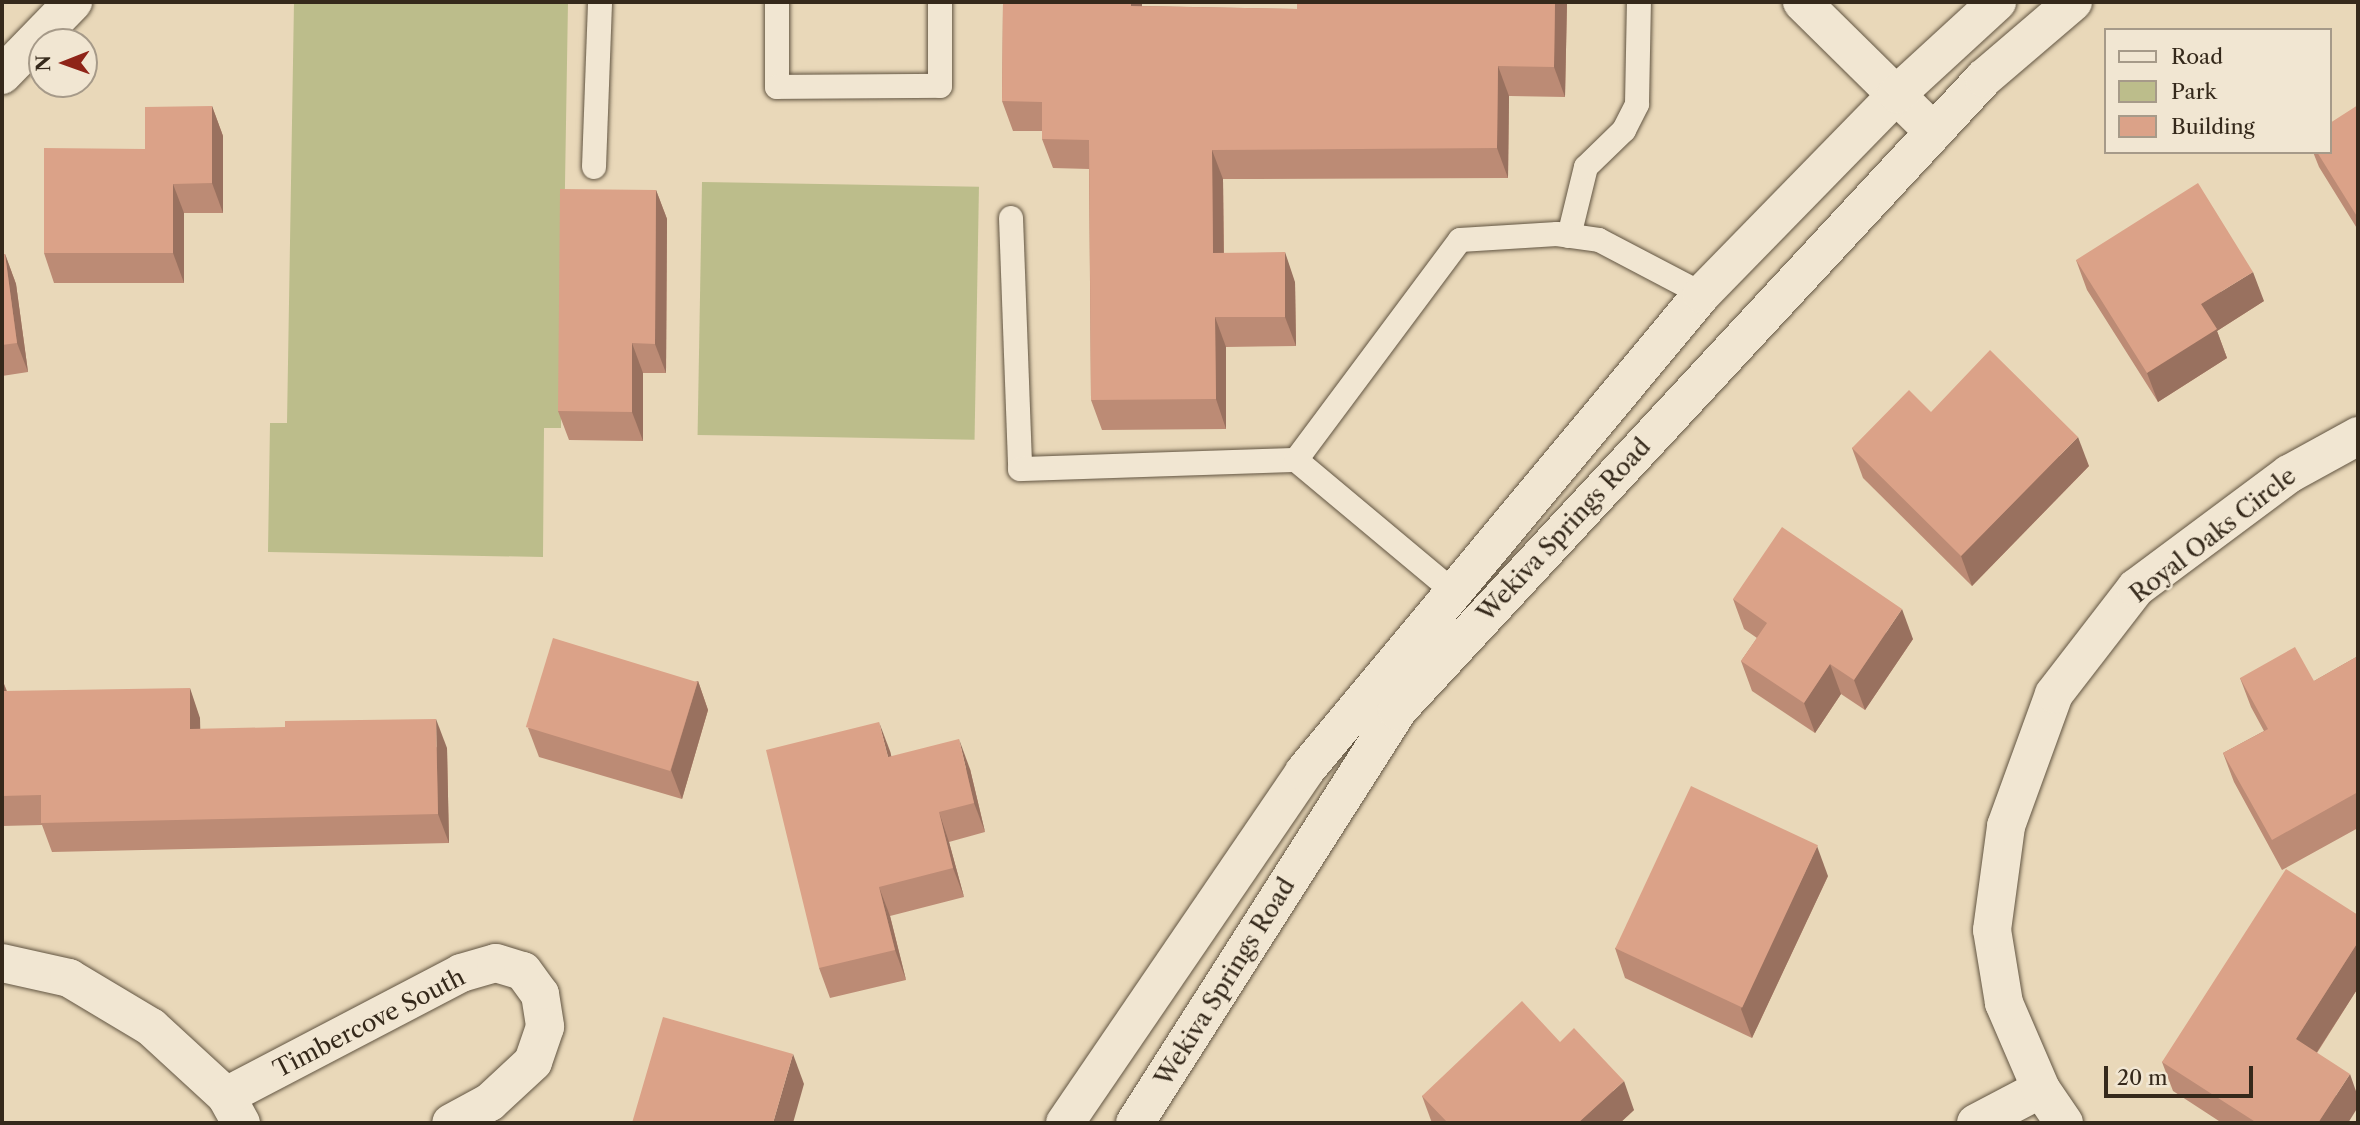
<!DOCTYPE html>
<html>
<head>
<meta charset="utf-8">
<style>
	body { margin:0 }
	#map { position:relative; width:2360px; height:1125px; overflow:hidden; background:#e9d8b9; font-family:"Libre Caslon Text",serif }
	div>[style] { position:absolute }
	.green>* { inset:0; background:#bcbd8b; transform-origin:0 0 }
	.roads { filter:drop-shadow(0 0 2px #625542) drop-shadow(0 0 2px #625542) }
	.lane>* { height:24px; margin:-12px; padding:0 12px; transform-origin:12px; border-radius:12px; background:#f1e6d2 }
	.street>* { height:38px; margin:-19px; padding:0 19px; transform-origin:19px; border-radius:19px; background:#f1e6d2 }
	.secondary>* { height:38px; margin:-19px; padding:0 19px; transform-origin:19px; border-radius:19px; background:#f1e6d2 }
	.wall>* { inset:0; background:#bc8b75 }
	.shaded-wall>* { inset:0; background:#99715f }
	.building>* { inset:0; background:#dba288; transform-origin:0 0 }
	span { translate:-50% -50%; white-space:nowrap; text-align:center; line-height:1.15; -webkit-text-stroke:5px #f1e6d2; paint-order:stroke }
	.street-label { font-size:24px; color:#35291b }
	.frame { position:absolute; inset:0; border:4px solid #35291b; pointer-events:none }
	.legend { position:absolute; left:2104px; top:28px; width:228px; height:126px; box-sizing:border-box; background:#f1e6d2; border:2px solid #a69a89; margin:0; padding:9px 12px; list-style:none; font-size:21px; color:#35291b }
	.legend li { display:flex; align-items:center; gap:14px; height:35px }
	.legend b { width:35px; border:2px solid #a69a89 }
	.north { position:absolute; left:28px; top:28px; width:70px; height:70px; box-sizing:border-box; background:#f1e6d2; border:2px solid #a69a89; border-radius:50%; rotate:269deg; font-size:19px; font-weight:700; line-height:28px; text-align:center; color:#35291b }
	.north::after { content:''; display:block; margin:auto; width:24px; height:32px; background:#8f2418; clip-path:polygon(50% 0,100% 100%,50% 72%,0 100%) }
	.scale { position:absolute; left:2104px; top:1066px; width:149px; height:32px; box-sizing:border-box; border:4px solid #35291b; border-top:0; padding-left:9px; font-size:21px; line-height:24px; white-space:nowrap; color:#35291b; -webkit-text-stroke:5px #f1e6d2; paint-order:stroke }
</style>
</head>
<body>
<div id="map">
	<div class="green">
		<i style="clip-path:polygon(294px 2px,568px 2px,561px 428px,544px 428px,543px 557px,268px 552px,270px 423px,287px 423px)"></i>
		<i style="left:702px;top:182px;width:277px;height:253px;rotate:1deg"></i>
	</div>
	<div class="roads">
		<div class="lane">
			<i style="left:777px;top:2px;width:85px;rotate:90deg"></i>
			<i style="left:777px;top:87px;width:163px;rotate:-0.4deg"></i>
			<i style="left:940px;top:86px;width:84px;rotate:-90deg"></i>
			<i style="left:594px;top:167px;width:165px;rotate:-87.9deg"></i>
			<i style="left:1011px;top:218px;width:251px;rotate:87.9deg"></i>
			<i style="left:1020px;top:469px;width:276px;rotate:-1.9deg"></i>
			<i style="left:1296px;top:460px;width:206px;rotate:39.9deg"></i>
			<i style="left:1569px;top:236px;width:71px;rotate:-76.2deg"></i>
			<i style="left:1586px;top:167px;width:53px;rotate:-44.2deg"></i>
			<i style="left:1624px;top:130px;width:29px;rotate:-63deg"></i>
			<i style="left:1637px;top:104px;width:102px;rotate:-88.9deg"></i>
			<i style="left:1296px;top:460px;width:274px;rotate:-53.3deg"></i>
			<i style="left:1460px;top:240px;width:97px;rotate:-3.5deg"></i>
			<i style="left:1557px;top:234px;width:42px;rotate:8.1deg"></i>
			<i style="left:1599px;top:240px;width:116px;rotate:27.7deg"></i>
		</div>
		<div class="street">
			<i style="left:1802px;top:2px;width:185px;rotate:44.6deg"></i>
			<i style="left:2px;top:75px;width:102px;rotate:-45.8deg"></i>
			<i style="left:2px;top:963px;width:69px;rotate:12.6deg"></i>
			<i style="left:69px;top:978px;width:96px;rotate:30.9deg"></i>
			<i style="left:151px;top:1027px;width:102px;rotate:42.6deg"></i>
			<i style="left:226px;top:1096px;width:31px;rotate:61deg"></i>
			<i style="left:226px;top:1096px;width:265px;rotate:-27.6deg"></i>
			<i style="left:461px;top:973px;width:36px;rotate:-16deg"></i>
			<i style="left:496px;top:963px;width:28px;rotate:17deg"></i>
			<i style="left:523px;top:971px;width:29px;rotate:54deg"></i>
			<i style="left:540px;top:994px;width:33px;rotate:81deg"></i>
			<i style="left:545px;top:1027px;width:37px;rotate:109deg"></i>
			<i style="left:533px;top:1062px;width:59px;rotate:137.1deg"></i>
			<i style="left:490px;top:1102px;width:44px;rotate:151.7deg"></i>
			<i style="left:1976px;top:1123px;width:73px;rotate:-27.6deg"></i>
			<i style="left:2064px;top:1123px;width:41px;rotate:-124.1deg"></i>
			<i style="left:2041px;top:1089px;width:94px;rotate:-113.3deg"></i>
			<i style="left:2004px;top:1003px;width:74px;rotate:-99.3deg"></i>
			<i style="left:1992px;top:930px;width:105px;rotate:-82.3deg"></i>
			<i style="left:2006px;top:826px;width:140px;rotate:-70deg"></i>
			<i style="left:2054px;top:694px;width:134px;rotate:-52.3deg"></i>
			<i style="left:2136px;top:588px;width:191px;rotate:-36.7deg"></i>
			<i style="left:2289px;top:474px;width:79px;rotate:-28.8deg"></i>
		</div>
		<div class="secondary">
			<i style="left:1065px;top:1123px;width:425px;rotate:-55.7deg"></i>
			<i style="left:1304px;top:772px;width:622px;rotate:-50.22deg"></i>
			<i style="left:1702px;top:294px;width:279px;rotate:-45.7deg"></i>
			<i style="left:1897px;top:94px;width:136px;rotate:-42.6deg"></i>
			<i style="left:1135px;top:1123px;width:488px;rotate:-57.5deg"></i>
			<i style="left:1397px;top:711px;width:863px;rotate:-47.16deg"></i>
			<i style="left:1984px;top:78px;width:117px;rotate:-40.5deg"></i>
		</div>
	</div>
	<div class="wall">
		<i style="clip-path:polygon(1003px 2px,1142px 2px,1142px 6px,1297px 9px,1567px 2px,1565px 97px,1509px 96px,1508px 178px,1223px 179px,1224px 253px,1295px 282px,1296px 346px,1226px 347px,1226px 429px,1102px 430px,1091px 400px,1089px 169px,1053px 168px,1042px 139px,1042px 131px,1013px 131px,1002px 101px)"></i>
		<i style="clip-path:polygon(2358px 105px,2358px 230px,2319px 167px,2313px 152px,2330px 152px)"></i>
		<i style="clip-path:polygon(212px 106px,223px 136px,223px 213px,184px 213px,184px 283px,54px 283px,44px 253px,145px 149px)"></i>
		<i style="clip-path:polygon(656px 190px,667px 219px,666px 373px,643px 373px,643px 441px,569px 440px,558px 411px)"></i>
		<i style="clip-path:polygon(5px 254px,16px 284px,28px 372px,2px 376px,2px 255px)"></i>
		<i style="clip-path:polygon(2076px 260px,2264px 301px,2217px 331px,2227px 358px,2158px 402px,2087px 290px)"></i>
		<i style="clip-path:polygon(1931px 412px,2089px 466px,1972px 586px,1863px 478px,1852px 448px)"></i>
		<i style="clip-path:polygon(1733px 599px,1913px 639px,1865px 710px,1841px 694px,1815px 733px,1752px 691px,1741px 661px,1757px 638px,1744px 629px)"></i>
		<i style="clip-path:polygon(2358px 656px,2358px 828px,2282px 870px,2234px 782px,2223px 753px,2264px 731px,2251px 707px,2240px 678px,2314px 681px)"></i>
		<i style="clip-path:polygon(2px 679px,7px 691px,200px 718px,200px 729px,447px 748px,449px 843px,52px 852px,42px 825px,2px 826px)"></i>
		<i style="clip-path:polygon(698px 681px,708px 710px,682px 799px,539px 757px,528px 728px)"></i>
		<i style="clip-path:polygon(890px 751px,891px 756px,970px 769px,985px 832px,949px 842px,964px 897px,890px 916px,906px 980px,830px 998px,819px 968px)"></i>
		<i style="clip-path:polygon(1828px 876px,1752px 1038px,1625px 978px,1615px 948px)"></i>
		<i style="clip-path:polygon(2358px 915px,2358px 988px,2317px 1053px,2348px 1123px,2222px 1123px,2173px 1091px,2162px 1062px)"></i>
		<i style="clip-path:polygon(1560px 1042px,1634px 1110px,1620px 1123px,1432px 1123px,1422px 1096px)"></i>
	</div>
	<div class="shaded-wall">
		<i style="clip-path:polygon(1131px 2px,1142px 2px,1142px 35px,1131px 6px)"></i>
		<i style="clip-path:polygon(1555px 2px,1567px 2px,1565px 97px,1554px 67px)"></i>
		<i style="clip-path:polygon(1498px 66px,1509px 96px,1508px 178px,1497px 148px)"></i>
		<i style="clip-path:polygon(212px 106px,223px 136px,223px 213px,212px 183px)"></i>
		<i style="clip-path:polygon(1212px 150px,1223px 179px,1224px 283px,1213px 253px)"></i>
		<i style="clip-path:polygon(173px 184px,184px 213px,184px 283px,173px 253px)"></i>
		<i style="clip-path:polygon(656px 190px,667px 219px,666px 373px,655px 344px)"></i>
		<i style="clip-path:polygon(1285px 252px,1295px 282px,1296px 346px,1285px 317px)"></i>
		<i style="clip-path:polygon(5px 254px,16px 284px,28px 372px,17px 343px)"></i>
		<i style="clip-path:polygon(2253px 272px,2264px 301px,2217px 331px,2227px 358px,2158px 402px,2147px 373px,2201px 304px)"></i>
		<i style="clip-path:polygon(1215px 317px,1226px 347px,1226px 429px,1216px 399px)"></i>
		<i style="clip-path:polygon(632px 343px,643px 373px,643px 441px,632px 412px)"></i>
		<i style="clip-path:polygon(2078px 437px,2089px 466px,1972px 586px,1961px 556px)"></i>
		<i style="clip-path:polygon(1902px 609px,1913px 639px,1865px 710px,1854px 680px)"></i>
		<i style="clip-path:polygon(1830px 664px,1841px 694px,1815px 733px,1804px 703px)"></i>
		<i style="clip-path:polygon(2px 679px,13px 709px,3px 691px)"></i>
		<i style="clip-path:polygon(698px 681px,708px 710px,682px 799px,671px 770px)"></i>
		<i style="clip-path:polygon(190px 688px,200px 718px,201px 758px,190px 729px)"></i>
		<i style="clip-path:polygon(436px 719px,447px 748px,449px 843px,438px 814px)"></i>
		<i style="clip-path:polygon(879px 722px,890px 751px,899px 787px,888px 757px)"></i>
		<i style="clip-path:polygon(959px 739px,970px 769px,985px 832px,974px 803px)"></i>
		<i style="clip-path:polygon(939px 812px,949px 842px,964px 897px,953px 868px)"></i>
		<i style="clip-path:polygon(1817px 846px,1828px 876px,1752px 1038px,1741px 1009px)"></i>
		<i style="clip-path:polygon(879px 887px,890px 916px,906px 980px,895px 950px)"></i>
		<i style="clip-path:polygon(2358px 942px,2358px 988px,2306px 1069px,2296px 1039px)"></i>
		<i style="clip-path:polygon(793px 1054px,804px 1084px,793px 1123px,773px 1123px)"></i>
		<i style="clip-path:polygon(2350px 1074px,2358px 1097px,2358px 1107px,2348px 1123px,2318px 1123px)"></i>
		<i style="clip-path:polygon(1624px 1081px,1634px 1110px,1620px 1123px,1578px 1123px)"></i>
	</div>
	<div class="building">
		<i style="clip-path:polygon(1003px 2px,1131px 2px,1131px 6px,1297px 9px,1297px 2px,1555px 2px,1554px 67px,1498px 66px,1497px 148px,1212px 150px,1213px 253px,1285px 252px,1285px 317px,1215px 317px,1216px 399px,1091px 400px,1089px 140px,1042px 139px,1042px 102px,1002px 101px)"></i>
		<i style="clip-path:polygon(2358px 105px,2358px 218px,2317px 152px,2330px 152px,2330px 123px)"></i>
		<i style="clip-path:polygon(212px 106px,212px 183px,173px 184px,173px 253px,44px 253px,44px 148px,145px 149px,145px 107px)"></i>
		<i style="clip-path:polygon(2198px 183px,2253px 272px,2201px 304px,2217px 329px,2147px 373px,2076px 260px)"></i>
		<i style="clip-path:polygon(560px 189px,656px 190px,655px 344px,632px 343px,632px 412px,558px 411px)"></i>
		<i style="clip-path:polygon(5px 254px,17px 343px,2px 345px,2px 255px)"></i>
		<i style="clip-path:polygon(1990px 350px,2078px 437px,1961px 556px,1852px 448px,1909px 390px,1931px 412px)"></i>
		<i style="clip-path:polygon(1782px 527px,1902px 609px,1854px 680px,1830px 664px,1804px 703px,1741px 661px,1767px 623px,1733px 599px)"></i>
		<i style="left:553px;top:638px;width:151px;height:93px;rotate:17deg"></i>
		<i style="clip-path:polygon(2295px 647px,2314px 681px,2358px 656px,2358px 792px,2272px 840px,2223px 753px,2268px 729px,2240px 678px)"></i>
		<i style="clip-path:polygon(2px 679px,3px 691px,190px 688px,190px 729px,285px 727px,285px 721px,436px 719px,438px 814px,41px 823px,41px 795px,2px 796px)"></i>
		<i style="clip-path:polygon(879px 722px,888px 757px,959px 739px,974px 803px,939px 812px,953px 868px,879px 887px,895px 950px,819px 968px,766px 750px)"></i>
		<i style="left:1691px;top:786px;width:140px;height:179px;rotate:25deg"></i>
		<i style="clip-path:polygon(2286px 869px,2358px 915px,2358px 942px,2296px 1039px,2350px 1074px,2318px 1123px,2257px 1123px,2162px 1062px)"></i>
		<i style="clip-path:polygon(1522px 1001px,1560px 1042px,1574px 1028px,1624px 1081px,1578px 1123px,1448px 1123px,1422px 1096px)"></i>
		<i style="clip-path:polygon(663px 1017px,793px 1054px,773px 1123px,737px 1123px,733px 1122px,733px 1123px,632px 1123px)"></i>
	</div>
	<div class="street-label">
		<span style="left:1564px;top:530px;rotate:-47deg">Wekiva Springs Road</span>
		<span style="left:2213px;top:535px;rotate:-38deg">Royal Oaks Circle</span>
		<span style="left:1225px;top:982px;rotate:-58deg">Wekiva Springs Road</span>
		<span style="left:369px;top:1023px;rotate:-27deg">Timbercove South</span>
	</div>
	<div class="frame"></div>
	<ul class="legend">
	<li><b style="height:9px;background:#f1e6d2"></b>Road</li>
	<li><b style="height:19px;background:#bcbd8b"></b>Park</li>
	<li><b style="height:19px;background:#dba288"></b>Building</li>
	</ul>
	<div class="north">N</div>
	<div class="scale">20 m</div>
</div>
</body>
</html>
